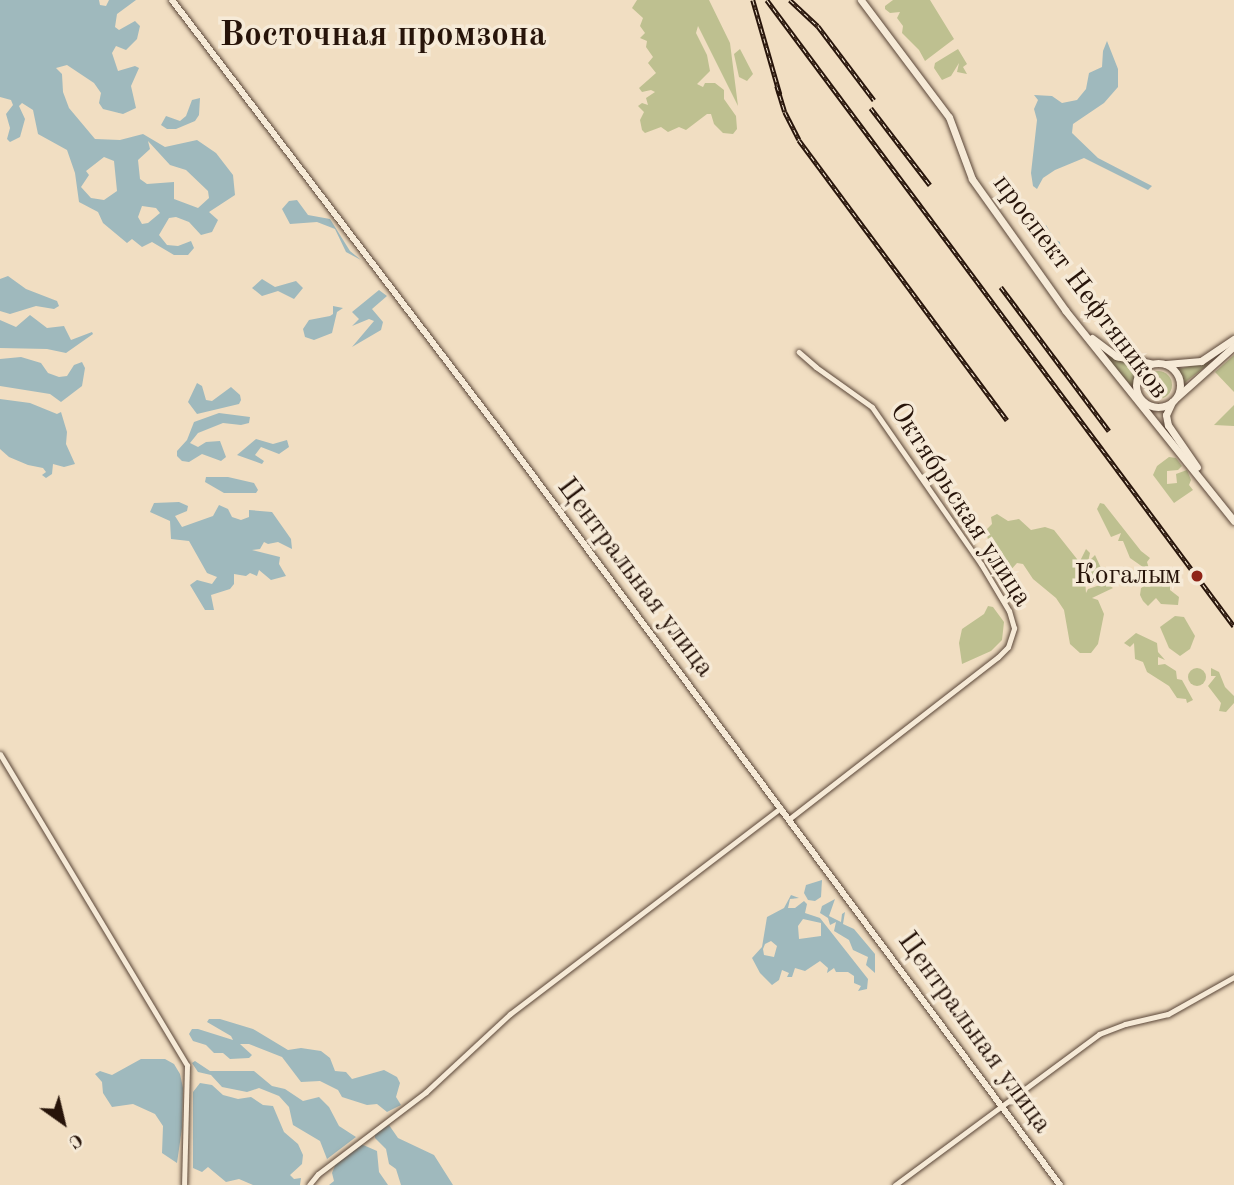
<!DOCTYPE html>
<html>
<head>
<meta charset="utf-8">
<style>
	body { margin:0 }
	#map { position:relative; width:1234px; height:1185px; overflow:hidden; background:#f1dec2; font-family:"Old Standard TT",serif }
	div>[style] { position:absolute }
	.green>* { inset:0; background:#bec090 }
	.round { border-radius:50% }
	.water>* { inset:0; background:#9fb9bd }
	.roads { filter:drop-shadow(0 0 2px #5a4638) drop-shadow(0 0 2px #5a4638) }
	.minor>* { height:5px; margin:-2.5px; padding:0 2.5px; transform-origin:2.5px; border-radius:2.5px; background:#f6ead7 }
	.tertiary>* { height:6px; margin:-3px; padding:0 3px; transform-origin:3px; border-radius:3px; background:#f6ead7 }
	.secondary>* { height:7px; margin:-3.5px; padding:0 3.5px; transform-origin:3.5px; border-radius:3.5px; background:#f6ead7 }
	.secondary>.ring { margin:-3.5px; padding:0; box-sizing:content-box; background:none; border:7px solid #f6ead7; border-radius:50% }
	.rail>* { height:4.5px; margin-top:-2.25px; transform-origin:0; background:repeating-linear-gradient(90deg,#f6ead7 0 5px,#27140a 0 10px); box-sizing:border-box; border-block:2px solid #27140a }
	.dots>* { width:19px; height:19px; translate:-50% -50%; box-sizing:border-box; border:4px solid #f6ead7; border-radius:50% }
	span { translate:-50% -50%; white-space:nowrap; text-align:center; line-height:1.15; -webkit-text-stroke:7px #f6ead7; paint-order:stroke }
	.street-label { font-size:28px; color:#27140a }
	.poi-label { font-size:28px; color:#27140a }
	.right { translate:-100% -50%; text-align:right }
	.district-label { font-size:35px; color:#27140a; font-weight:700 }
	.north { position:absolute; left:28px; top:1087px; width:70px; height:70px; -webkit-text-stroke:5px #f6ead7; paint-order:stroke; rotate:146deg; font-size:19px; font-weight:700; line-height:28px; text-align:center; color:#27140a }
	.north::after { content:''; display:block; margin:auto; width:24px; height:32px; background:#27140a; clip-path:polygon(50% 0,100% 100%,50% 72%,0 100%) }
</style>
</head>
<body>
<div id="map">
	<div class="green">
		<i style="clip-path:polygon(637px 0,709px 0,730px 43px,738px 106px,698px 26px,696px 33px,707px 55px,710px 71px,697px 84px,703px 87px,705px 83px,715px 83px,724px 90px,724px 99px,736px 116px,737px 129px,733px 134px,723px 133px,714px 124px,711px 114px,707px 114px,686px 130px,679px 127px,668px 132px,661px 127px,645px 133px,642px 130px,640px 120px,644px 112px,638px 106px,642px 103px,648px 105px,646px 98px,655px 92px,651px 90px,642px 92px,639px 88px,656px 73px,648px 63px,653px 57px,646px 47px,647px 41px,640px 38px,645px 33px,640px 26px,643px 18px,632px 8px)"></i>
		<i style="clip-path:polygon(893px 0,930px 0,954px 39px,925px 61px,919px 50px,902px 33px,903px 26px,897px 18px,900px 12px,890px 13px,885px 9px,885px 6px)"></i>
		<i style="clip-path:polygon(740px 49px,753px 74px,747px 81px,739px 77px,734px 54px)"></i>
		<i style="clip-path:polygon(958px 49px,967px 64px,963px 67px,967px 74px,957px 72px,959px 63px,951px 76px,942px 80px,934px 68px,935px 63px)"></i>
		<i style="clip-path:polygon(1234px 355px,1234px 392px,1215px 372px)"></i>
		<i style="clip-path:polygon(1109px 356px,1140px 367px,1133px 388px,1107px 358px)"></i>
		<i style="clip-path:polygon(1208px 362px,1209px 364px,1183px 384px,1178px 369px)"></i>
		<i class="round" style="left:1144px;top:371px;width:28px;height:28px"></i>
		<i style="clip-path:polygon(1234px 405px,1234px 426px,1214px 425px)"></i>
		<i style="clip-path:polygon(1169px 457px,1176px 458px,1182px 466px,1178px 470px,1167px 471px,1167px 484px,1177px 483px,1176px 474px,1187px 470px,1191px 480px,1189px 485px,1193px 490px,1174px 503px,1153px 475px,1157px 466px)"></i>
		<i style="clip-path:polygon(1100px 503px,1104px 504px,1141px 551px,1150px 558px,1147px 562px,1150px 572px,1130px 558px,1123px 541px,1118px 541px,1121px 533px,1111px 537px,1097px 509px)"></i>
		<i style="clip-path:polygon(997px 514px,1008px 521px,1019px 519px,1031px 530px,1045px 527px,1054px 530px,1077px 559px,1084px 576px,1090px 571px,1080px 561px,1086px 549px,1090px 553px,1088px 562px,1095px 555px,1101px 568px,1110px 573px,1105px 581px,1093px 584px,1085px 579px,1086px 593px,1088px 589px,1106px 583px,1113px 588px,1092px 598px,1098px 600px,1104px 614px,1098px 644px,1091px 653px,1080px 653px,1070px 644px,1064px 610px,1056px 598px,1033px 579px,1023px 564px,1017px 563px,1009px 572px,1006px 570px,989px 545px,986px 530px,992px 524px,991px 517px)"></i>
		<i style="clip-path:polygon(1158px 578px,1170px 582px,1170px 590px,1179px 597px,1178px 605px,1161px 604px,1156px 598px,1148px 606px,1143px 601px,1140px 595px,1141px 588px)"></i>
		<i style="clip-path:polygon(988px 606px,993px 607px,1004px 622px,1002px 640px,991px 651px,962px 664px,959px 643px,962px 629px,984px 614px)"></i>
		<i style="clip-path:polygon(1175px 616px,1184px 617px,1195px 636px,1190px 649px,1180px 656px,1169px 648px,1160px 627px)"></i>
		<i style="clip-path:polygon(1136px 633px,1157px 643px,1158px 652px,1165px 660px,1158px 657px,1158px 665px,1165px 664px,1176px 671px,1177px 679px,1182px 680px,1193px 700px,1187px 703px,1186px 699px,1177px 698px,1169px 686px,1147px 672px,1143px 662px,1135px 659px,1134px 643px,1130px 647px,1124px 643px)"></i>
		<i style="clip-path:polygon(1211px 668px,1219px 672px,1225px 687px,1234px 696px,1234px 703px,1226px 712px,1219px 711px,1221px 703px,1208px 686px,1216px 676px,1211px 676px)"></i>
		<i class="round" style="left:1188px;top:668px;width:18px;height:18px"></i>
	</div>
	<div class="water">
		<i style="clip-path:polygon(evenodd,0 0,99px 0,100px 5px,106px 6px,109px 0,136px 0,117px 14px,115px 27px,119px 30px,135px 21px,140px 26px,137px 39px,126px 50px,116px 46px,112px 53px,118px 71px,135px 66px,139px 68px,131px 86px,136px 108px,123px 114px,103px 109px,99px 103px,101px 93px,94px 83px,67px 65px,56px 68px,62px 74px,63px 92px,69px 108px,95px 139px,120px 140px,143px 134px,165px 147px,197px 140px,216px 153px,233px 175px,235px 195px,209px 212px,218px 220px,212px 232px,201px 235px,189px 222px,176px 217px,169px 218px,159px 235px,167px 245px,178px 246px,191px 241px,194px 248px,188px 255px,174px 255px,152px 242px,142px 247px,132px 239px,127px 243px,103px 223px,98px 212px,79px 202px,75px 173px,67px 150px,38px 134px,33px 110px,22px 103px,19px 106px,25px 119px,20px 137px,10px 142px,7px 139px,10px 128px,6px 114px,13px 105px,11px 100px,0 97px,0 0,148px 141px,170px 165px,186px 170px,208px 191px,209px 198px,198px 208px,174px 199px,174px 182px,147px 184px,140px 179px,138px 160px,150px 149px,148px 141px,0 0,104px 157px,114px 161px,117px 191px,104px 200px,91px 198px,81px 187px,89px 175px,86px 171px,104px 157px,0 0,142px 206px,156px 208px,160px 213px,148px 223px,142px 224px,138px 217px,142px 206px)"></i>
		<i style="clip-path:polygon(1107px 41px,1118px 69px,1118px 87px,1104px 103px,1073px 124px,1072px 133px,1098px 158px,1152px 186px,1148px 190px,1084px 158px,1055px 170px,1043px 178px,1037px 189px,1033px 186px,1031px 173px,1037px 120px,1034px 109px,1038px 100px,1034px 95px,1052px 96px,1062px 103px,1077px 100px,1086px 89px,1089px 73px,1102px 67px,1103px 51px)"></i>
		<i style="clip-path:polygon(200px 98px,199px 115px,195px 121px,176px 129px,167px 129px,161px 125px,166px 116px,180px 121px,186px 116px,192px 100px)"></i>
		<i style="clip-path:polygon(297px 200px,308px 215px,330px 219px,350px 251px,361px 260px,346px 252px,335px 229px,317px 222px,290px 224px,282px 209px,289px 201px)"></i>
		<i style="clip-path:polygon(1046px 225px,1054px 239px,1060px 242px,1062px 265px,1051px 251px,1044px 229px)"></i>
		<i style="clip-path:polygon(8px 276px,26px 289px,57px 301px,59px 306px,54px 309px,36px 306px,10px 314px,0 311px,0 279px)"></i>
		<i style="clip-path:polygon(262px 279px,275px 287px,296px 281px,303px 288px,294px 299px,278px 291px,262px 296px,252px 288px)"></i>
		<i style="clip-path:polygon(379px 290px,387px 296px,372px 309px,383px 322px,381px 330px,352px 347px,374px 321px,369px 319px,352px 326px,359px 319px,352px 312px)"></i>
		<i style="clip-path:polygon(333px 306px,343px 308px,337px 312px,332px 333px,314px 340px,305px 337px,303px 329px,309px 320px,330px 316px,333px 314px)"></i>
		<i style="clip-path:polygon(30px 315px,47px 328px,64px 326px,71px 340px,92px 332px,93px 334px,66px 353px,47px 349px,0 348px,0 320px,16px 327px)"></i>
		<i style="clip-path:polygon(21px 357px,41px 363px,48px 373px,59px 377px,67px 376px,74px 365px,82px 362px,85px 368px,82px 386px,61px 402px,50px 394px,0 386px,0 359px)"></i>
		<i style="clip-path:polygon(197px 383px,202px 386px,206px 400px,212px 401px,231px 387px,240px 395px,241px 400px,239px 404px,197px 414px,188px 402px)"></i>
		<i style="clip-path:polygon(0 399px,30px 403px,57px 414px,61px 412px,67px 432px,66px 444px,75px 464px,64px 467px,53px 464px,52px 474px,46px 478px,42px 475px,46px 472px,43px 468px,28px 465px,9px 457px,0 449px)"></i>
		<i style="clip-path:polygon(219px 413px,250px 417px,249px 423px,241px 425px,223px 423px,198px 433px,190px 443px,198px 447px,206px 442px,220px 441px,226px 457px,221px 461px,202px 454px,189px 462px,182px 461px,177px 456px,177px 451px,187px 440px,194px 422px)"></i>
		<i style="clip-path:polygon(256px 439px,273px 444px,287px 440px,289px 447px,279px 454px,261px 447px,255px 455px,264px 461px,262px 464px,237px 455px)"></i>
		<i style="clip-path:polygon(206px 477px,228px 477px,254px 483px,258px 490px,256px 493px,224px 493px,205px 482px)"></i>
		<i style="clip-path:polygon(179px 502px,188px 506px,187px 511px,175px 516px,182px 527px,213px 516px,219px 505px,228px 509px,232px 517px,241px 520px,249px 517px,249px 510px,272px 512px,291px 539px,292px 549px,278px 542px,268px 544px,264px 542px,260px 549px,252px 550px,280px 557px,279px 564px,286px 576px,271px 580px,259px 570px,257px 576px,250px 573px,246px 576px,234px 574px,234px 584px,230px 589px,211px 595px,214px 610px,205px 610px,190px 585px,197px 580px,212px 584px,217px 577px,207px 573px,189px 541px,171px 539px,170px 521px,150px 512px,154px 503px)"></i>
		<i style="clip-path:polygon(822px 880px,821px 897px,815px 901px,808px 900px,804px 893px,806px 885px)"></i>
		<i style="clip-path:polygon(evenodd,791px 895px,799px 898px,790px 899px,788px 908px,795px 908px,804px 901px,807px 904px,805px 913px,820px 918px,868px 979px,867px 989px,858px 991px,861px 986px,854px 983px,854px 976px,848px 972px,836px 972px,834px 968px,827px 973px,828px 968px,820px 961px,805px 971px,795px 968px,792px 977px,787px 977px,789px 973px,782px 970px,779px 980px,772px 985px,760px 973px,752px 958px,762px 947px,767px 917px,784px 908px,791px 895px,803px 919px,821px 923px,821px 936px,799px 939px,798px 926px,803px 919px,791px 895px,771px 941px,777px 946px,774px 957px,764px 955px,763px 949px,765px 944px,771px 941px)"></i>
		<i style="clip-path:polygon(835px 899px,829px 916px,841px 922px,842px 914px,845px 912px,843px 924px,854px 929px,875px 954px,875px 973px,866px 965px,868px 957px,853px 950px,849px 940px,834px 931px,836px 922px,830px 925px,828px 918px,820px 913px,822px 906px)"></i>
		<i style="clip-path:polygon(209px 1019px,220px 1019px,253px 1029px,288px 1050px,301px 1048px,321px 1051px,330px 1058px,335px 1071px,346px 1072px,352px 1079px,384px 1070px,397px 1077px,400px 1083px,396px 1097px,401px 1105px,387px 1112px,377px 1104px,367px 1105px,342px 1097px,338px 1090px,320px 1081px,301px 1082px,282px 1057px,249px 1044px,240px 1044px,252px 1055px,249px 1058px,230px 1059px,223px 1053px,214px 1053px,206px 1045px,193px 1041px,189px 1034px,192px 1029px,198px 1029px,233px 1040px,231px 1036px,207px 1022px)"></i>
		<i style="clip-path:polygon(141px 1059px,165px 1059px,174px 1064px,180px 1074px,183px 1088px,182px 1128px,177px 1163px,162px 1153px,163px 1126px,155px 1114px,133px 1104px,112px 1107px,103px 1093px,102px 1082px,95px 1074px,100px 1071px,112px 1075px)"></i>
		<i style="clip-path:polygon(195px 1061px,210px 1071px,254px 1071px,272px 1086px,285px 1089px,303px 1101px,319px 1097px,329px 1107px,339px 1126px,356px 1137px,327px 1159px,320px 1141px,293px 1125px,289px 1107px,279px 1096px,259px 1088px,247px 1092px,222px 1087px,211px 1075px,198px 1072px,192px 1063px)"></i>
		<i style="clip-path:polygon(200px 1083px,212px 1085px,223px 1095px,238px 1099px,251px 1097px,263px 1105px,273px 1106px,284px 1132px,298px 1144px,303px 1155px,302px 1164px,290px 1175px,294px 1179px,301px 1178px,300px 1185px,253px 1185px,239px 1179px,226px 1182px,208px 1167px,202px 1172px,193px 1168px,193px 1092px)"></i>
		<i style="clip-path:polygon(389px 1125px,398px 1138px,434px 1155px,453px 1185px,401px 1185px,396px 1169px,389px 1164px,386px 1149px,375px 1138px,375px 1133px)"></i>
		<i style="clip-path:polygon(361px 1144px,377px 1151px,379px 1172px,388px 1185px,329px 1185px,334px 1181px,332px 1173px,336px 1163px)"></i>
	</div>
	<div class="roads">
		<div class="minor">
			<i style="left:0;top:754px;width:363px;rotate:59deg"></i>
			<i style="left:187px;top:1065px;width:120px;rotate:91.4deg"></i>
			<i style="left:789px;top:819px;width:264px;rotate:-37.8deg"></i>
			<i style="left:998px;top:657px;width:14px;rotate:-45deg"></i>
			<i style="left:1008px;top:647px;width:20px;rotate:-72deg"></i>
			<i style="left:1014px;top:628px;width:18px;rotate:-106deg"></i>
			<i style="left:1009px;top:611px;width:55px;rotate:-120.8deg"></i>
			<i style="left:981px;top:564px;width:191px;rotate:-124.8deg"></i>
			<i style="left:872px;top:407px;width:69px;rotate:-144.5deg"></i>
			<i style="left:816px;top:367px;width:23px;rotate:-139deg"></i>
			<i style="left:309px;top:1185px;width:14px;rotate:-51deg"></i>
			<i style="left:318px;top:1174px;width:136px;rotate:-37.2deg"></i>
			<i style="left:426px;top:1092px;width:115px;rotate:-42.9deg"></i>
			<i style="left:510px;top:1014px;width:340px;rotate:-37.3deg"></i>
			<i style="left:895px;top:1185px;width:254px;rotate:-36.5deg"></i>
			<i style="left:1099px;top:1034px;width:28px;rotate:-21deg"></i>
			<i style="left:1125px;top:1024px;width:44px;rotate:-13.1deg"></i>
			<i style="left:1168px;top:1014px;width:76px;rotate:-29.3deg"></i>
		</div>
		<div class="tertiary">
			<i style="left:172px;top:0;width:542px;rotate:52.73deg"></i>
			<i style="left:500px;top:431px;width:939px;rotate:53.4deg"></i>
		</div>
		<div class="secondary">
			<i style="left:861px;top:0;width:146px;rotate:53.1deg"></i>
			<i style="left:949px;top:117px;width:66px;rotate:69.6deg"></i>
			<i style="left:972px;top:179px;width:161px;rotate:54.6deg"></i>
			<i style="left:1065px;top:310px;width:270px;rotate:51.3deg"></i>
			<i style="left:1092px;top:338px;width:30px;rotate:37deg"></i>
			<i style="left:1116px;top:356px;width:35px;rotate:12deg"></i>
			<i class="ring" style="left:1136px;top:363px;width:37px;height:37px"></i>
			<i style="left:1166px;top:364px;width:35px;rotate:-5deg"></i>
			<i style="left:1201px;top:361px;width:40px;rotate:-34deg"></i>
			<i style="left:1177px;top:397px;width:76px;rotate:-41.8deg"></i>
			<i style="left:1172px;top:402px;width:14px;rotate:115deg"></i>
			<i style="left:1166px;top:415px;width:10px;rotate:79deg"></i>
			<i style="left:1168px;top:425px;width:51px;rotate:55.4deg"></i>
		</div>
	</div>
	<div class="rail">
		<i style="left:753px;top:0;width:98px;rotate:74deg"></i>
		<i style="left:767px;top:0;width:781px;rotate:53.28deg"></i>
		<i style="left:790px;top:0;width:38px;rotate:43deg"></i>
		<i style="left:818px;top:26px;width:93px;rotate:52.9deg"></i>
		<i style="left:777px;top:86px;width:27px;rotate:73deg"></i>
		<i style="left:785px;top:112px;width:31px;rotate:63deg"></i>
		<i style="left:799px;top:140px;width:349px;rotate:53.4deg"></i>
		<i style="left:871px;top:108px;width:97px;rotate:52.5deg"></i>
		<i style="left:1001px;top:287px;width:180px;rotate:53.1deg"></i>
	</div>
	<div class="dots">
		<i style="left:1197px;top:576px;background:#8f2418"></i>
	</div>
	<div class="street-label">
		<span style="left:1080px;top:287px;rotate:53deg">проспект Нефтяников</span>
		<span style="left:960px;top:505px;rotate:57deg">Октябрьская улица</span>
		<span style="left:635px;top:578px;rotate:53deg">Центральная улица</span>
		<span style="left:974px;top:1033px;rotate:54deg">Центральная улица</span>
	</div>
	<div class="poi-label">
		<span class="right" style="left:1181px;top:576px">Когалым</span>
	</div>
	<div class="district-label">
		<span style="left:383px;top:36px">Восточная промзона</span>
	</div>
	<div class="north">С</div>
</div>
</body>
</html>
